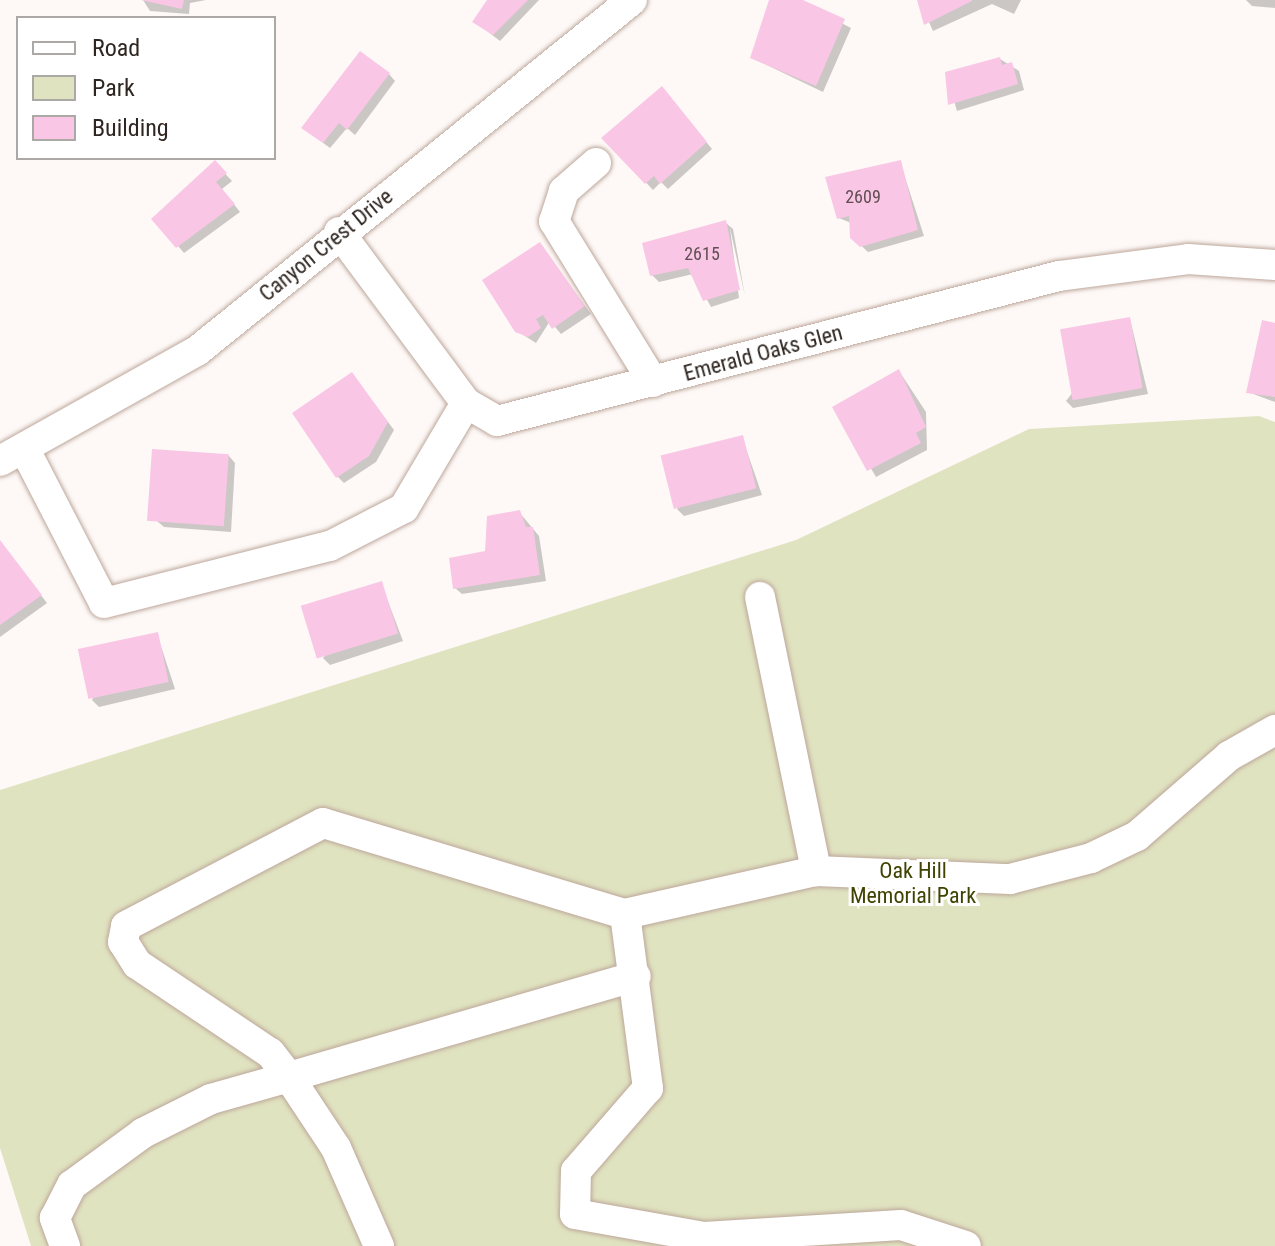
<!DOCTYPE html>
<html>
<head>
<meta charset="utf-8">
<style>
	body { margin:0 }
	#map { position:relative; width:1275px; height:1246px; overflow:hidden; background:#fef9f7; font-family:"Roboto Condensed",sans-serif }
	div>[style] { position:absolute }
	.green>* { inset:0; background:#e0e3c0 }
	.shadow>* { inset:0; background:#0003 }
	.building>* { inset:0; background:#f9c7e5; transform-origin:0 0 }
	.roads { filter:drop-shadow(0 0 2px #bda79b) drop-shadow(0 0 2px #bda79b) }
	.minor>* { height:30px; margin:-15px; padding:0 15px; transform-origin:15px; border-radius:15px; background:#fff }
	span { translate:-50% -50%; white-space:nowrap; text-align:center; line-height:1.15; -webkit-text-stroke:6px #fff; paint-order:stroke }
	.number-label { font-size:18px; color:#624e52 }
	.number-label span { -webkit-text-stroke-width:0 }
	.street-label { font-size:22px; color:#2f2621 }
	.park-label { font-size:22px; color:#414302 }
	.legend { position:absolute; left:16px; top:16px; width:260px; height:144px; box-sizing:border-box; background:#fff; border:2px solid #aca8a6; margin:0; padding:10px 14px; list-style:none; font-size:24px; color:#2f2621 }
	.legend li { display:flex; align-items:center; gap:16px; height:40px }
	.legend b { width:40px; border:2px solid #aca8a6 }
</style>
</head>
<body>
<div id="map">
	<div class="green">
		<i style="clip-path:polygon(1259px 416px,1275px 422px,1275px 1246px,31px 1246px,0 1148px,0 790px,796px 540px,1029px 429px)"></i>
	</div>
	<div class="shadow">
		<i style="clip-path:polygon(143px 0,206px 0,190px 3px,189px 14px,150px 11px)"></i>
		<i style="clip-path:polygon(489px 0,539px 0,500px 41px,475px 22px)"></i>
		<i style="clip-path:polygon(771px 0,797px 0,851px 28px,823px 92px,752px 58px)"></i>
		<i style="clip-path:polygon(919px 0,1021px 0,1014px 14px,992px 4px,933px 31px)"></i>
		<i style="clip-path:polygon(1246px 0,1275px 0,1275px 8px,1252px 6px)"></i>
		<i style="clip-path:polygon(1000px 59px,1019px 71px,1024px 90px,957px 111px,946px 73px)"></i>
		<i style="clip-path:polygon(389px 74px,395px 81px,355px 135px,347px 128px,330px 148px,303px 128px)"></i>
		<i style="clip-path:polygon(668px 95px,712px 149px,668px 189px,661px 182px,653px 190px,604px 138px)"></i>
		<i style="clip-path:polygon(900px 162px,924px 236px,868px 252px,852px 237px,851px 223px,839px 218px)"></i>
		<i style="clip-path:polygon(215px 163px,232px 181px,222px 189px,240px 212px,184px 253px,178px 246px)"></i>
		<i style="clip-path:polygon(726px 223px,733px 229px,745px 296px,730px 228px,739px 298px,711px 307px,693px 274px,659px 282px,652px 275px)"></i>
		<i style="clip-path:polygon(540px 245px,591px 314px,561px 334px,550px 321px,536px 343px,517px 331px)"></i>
		<i style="clip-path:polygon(1130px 319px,1148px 394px,1073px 408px,1066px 401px)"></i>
		<i style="clip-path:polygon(1275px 325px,1275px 402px,1248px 392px)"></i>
		<i style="clip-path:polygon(899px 371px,926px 412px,927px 450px,876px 477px,835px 407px)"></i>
		<i style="clip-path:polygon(352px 374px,394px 430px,376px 462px,344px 483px,337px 476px)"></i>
		<i style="clip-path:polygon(742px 437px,762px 495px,684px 516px,677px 509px)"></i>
		<i style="clip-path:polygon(154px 451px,229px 456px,235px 463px,231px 532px,164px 527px,157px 521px)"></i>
		<i style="clip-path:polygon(519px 512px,539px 536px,546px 581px,462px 594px,455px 588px,487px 552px,489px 518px)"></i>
		<i style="clip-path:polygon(0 542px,47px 603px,0 637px)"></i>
		<i style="clip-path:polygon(381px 583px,403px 641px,330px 665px,323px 658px)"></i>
		<i style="clip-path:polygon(157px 634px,175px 689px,99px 707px,92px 700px,118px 641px)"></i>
	</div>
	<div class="building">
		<i style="clip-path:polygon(141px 0,184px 0,182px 9px)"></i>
		<i style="clip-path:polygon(487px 0,528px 0,493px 35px,472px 22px)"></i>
		<i style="clip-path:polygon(769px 0,803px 0,845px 19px,816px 86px,750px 58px)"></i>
		<i style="clip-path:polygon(917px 0,972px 0,972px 1px,924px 25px)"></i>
		<i style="clip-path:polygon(360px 51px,390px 73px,347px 130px,339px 123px,323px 143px,301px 128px)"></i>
		<i style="clip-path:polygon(1000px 57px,1002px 65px,1012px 62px,1018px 84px,948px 105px,945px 72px)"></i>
		<i style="clip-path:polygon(662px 86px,707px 142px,660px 184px,654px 176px,645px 184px,601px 138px)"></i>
		<i style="clip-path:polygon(215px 160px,227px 173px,216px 182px,235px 204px,176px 248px,151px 219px)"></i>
		<i style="clip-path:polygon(901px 160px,918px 230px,860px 247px,850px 238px,849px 216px,837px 219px,825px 177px)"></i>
		<i style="clip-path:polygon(726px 220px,740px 290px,703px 301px,688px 268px,650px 276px,642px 243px)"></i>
		<i style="clip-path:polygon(540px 242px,585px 306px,552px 329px,543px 315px,536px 319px,541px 328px,528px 337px,515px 332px,482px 280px)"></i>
		<i style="left:1130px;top:317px;width:72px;height:71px;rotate:80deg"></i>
		<i style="clip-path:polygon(1262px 320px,1275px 323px,1275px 397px,1246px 393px)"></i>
		<i style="clip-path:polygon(899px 369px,926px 427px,916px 433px,921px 443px,867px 471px,832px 407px)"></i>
		<i style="clip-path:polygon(352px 372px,388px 422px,369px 456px,336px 478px,292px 413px)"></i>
		<i style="left:743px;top:435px;width:55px;height:85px;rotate:76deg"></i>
		<i style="left:152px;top:449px;width:77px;height:72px;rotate:4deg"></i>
		<i style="clip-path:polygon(520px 510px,526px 527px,533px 527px,540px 575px,453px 589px,449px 558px,485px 551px,487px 516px)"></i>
		<i style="clip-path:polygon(0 540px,42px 595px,0 625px)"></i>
		<i style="left:382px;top:581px;width:55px;height:85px;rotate:73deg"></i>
		<i style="left:158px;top:632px;width:51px;height:82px;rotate:78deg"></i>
	</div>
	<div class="roads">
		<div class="minor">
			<i style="left:596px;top:163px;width:43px;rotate:138.8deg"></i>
			<i style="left:564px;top:191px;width:32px;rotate:108deg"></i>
			<i style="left:554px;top:221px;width:189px;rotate:58.4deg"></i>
			<i style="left:339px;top:232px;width:213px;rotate:53.4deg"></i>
			<i style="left:466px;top:403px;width:36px;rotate:30deg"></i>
			<i style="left:497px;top:421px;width:580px;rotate:-14.47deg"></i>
			<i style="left:1059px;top:276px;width:130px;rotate:-7.5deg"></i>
			<i style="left:1188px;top:259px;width:87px;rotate:3.9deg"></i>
			<i style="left:24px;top:448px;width:174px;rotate:62.7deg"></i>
			<i style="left:104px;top:603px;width:233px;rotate:-14.2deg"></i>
			<i style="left:330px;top:546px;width:83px;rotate:-27.2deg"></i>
			<i style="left:404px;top:508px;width:122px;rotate:-59.4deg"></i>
			<i style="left:0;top:461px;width:226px;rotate:-29.2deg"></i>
			<i style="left:197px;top:351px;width:559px;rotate:-38.9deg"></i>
			<i style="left:760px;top:597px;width:280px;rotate:78.4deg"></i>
			<i style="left:625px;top:914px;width:176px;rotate:82.5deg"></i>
			<i style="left:648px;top:1088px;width:110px;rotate:130.9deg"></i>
			<i style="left:576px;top:1171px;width:43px;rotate:91.3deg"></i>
			<i style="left:575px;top:1214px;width:131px;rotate:10.1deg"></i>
			<i style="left:704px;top:1237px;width:197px;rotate:-3.5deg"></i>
			<i style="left:901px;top:1225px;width:68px;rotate:17.9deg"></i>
			<i style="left:65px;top:1246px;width:30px;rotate:-110deg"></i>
			<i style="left:55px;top:1218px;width:37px;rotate:-63deg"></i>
			<i style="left:72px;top:1185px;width:88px;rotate:-36.2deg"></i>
			<i style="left:143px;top:1133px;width:76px;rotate:-26.6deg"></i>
			<i style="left:211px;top:1099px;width:81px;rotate:-15.8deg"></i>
			<i style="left:289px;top:1077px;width:31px;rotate:-128deg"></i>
			<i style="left:270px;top:1053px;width:160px;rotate:-146.2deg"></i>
			<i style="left:137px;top:964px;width:26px;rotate:-122deg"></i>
			<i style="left:123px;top:942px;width:16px;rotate:-79deg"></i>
			<i style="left:126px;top:926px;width:222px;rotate:-27.6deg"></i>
			<i style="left:323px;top:823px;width:315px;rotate:16.8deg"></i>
			<i style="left:625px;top:914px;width:196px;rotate:-12.7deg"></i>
			<i style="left:816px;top:871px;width:194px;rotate:2.4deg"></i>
			<i style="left:1010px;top:879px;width:84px;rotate:-14.5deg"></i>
			<i style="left:1091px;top:858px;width:51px;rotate:-25.6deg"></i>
			<i style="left:1137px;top:836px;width:122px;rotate:-41deg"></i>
			<i style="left:1229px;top:756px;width:53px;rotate:-29.5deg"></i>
			<i style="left:379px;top:1246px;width:107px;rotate:-113.7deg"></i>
			<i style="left:336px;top:1148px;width:85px;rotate:-123.5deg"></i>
			<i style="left:289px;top:1077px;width:361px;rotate:-16.2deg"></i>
		</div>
	</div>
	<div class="number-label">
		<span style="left:863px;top:197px">2609</span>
		<span style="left:702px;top:254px">2615</span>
	</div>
	<div class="street-label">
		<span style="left:326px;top:245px;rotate:-39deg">Canyon Crest Drive</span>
		<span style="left:763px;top:353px;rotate:-15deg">Emerald Oaks Glen</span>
	</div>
	<div class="park-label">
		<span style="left:913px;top:883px">Oak Hill<br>Memorial Park</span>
	</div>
	<ul class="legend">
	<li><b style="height:10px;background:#fff"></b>Road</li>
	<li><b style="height:22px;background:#e0e3c0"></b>Park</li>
	<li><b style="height:22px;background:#f9c7e5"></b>Building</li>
	</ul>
</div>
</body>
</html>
